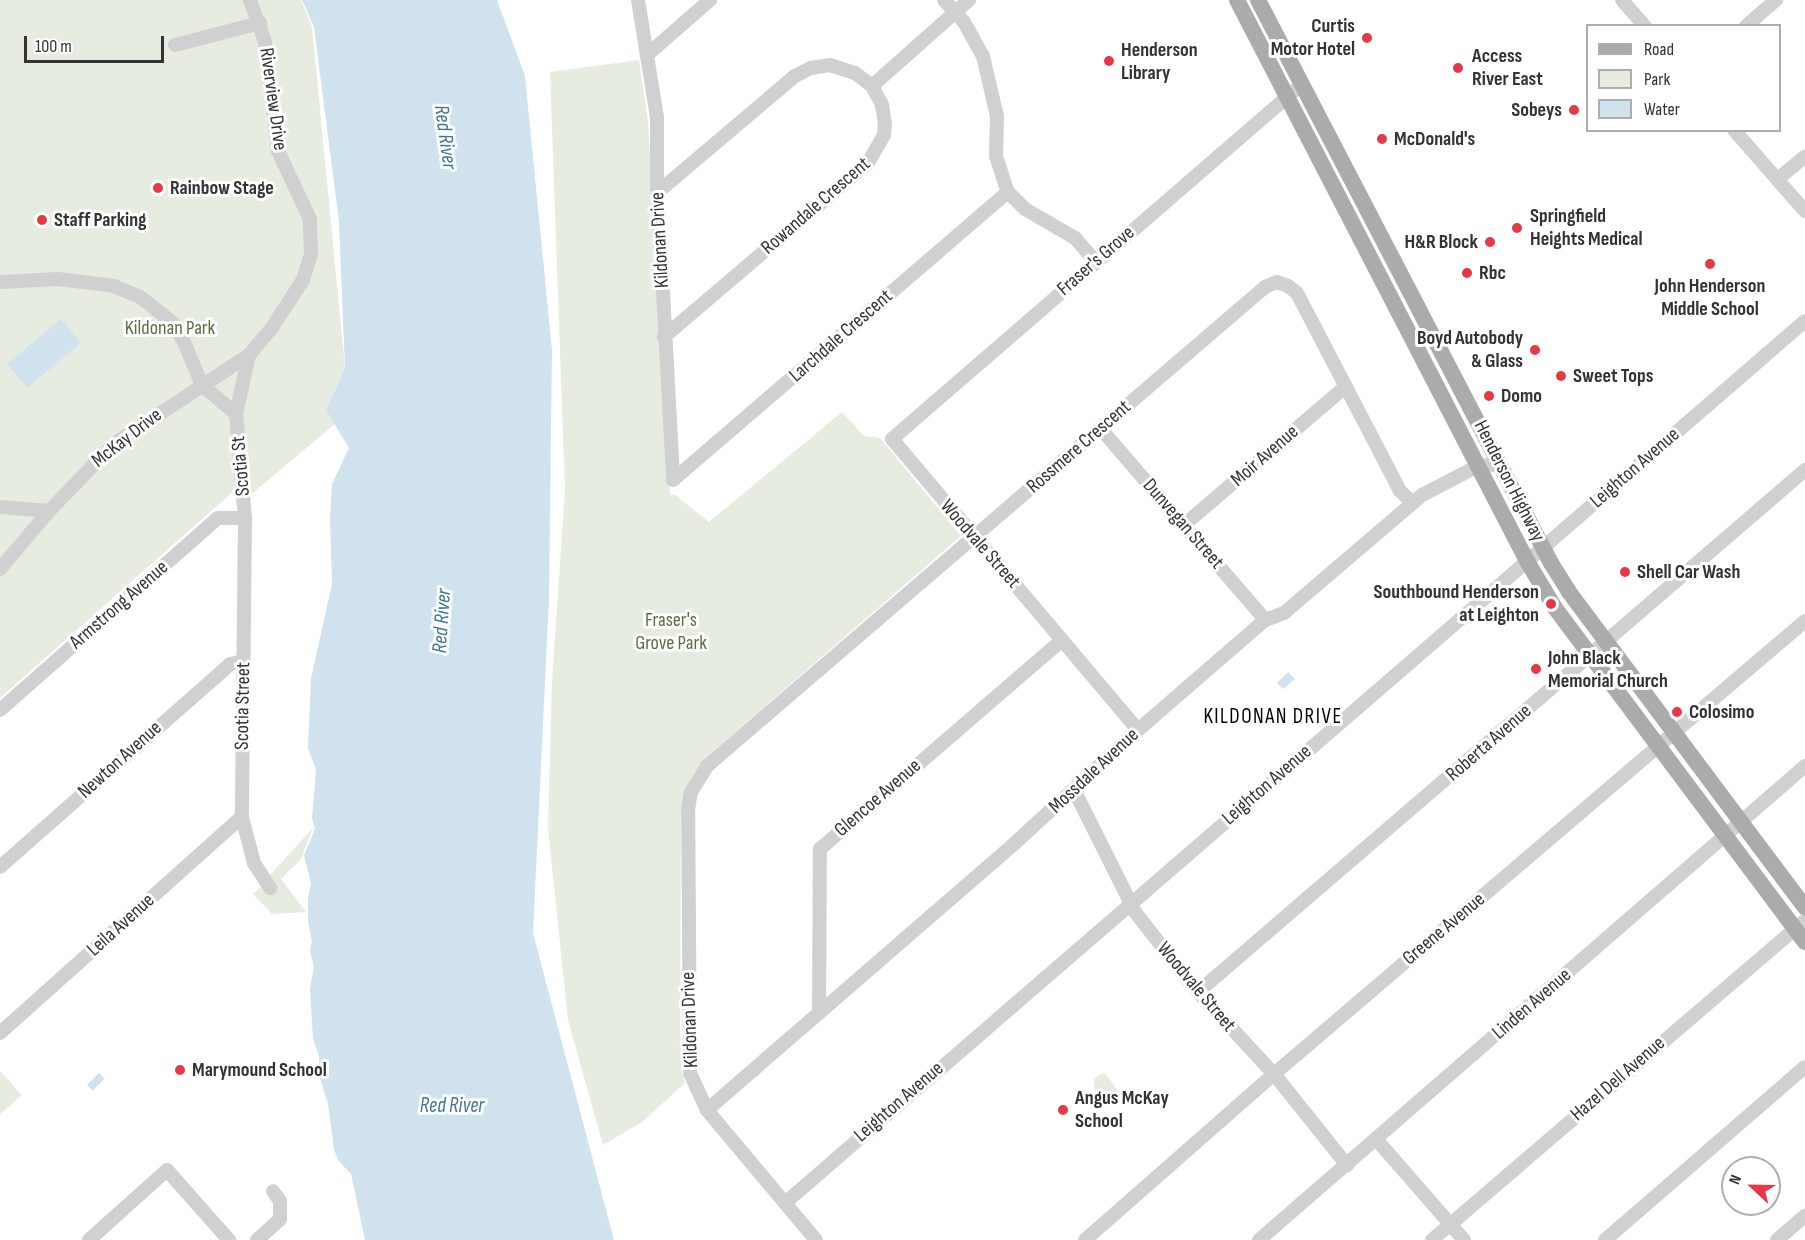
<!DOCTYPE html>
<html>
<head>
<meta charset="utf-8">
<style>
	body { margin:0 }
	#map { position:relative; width:1805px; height:1240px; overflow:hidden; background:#fff; font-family:"Sofia Sans Condensed",sans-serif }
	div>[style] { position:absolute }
	.green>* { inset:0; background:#e6ecdf }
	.water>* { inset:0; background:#cfe2ee; transform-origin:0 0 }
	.minor>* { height:14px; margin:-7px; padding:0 7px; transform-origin:7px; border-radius:7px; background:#d0d0d0 }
	.major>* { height:16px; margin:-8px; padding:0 8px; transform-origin:8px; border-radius:8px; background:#ababab }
	.dots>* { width:16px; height:16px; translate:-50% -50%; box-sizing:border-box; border:3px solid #fff; border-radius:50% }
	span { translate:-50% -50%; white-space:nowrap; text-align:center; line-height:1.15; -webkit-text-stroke:6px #fff; paint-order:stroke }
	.poi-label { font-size:20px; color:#333; font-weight:700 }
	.right { translate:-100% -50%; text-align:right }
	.left { translate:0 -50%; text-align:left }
	.street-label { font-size:20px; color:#333 }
	.park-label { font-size:20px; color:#56703f }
	.water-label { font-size:21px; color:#3f7597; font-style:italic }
	.neighbourhood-label { font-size:21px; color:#000; letter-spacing:1.5px }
	.legend { position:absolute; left:1586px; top:24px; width:195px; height:108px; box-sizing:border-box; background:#fff; border:2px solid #adadad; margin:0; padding:8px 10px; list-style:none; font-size:18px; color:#333 }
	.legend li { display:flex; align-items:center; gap:12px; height:30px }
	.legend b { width:30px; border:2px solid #adadad }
	.north { position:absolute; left:1721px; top:1156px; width:60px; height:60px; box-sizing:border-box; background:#fff; border:2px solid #adadad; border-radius:50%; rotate:292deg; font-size:16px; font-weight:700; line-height:24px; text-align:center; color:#333 }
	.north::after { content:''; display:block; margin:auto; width:21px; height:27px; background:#e63946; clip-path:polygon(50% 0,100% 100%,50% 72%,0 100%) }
	.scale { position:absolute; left:24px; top:36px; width:140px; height:27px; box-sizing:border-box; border:3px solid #333; border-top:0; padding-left:8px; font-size:18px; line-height:21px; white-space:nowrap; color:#333; -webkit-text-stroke:4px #fff; paint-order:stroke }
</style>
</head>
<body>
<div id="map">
	<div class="green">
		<i style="clip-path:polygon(0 0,301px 0,312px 27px,345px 368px,326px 410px,335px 424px,249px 496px,245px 481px,0 698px)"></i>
		<i style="clip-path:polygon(639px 60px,648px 122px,670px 495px,675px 495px,709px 522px,842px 412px,864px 436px,880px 438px,961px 536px,703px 760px,691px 778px,681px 810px,680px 1029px,682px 1073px,685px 1083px,642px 1122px,603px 1145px,568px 1020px,548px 828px,552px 682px,565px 489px,550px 72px)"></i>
		<i style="clip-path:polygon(313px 828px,301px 859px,281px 879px,306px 912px,272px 914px,253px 894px,261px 887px,267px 894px,277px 885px,270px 875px)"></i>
		<i style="clip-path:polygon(0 1071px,22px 1095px,0 1114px)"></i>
		<i style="clip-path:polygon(1102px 1073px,1105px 1073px,1121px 1095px,1121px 1104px,1105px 1106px,1095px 1097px,1094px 1079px)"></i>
	</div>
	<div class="water">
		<i style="clip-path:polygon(302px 0,497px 0,525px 76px,552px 350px,549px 598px,533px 933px,614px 1240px,365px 1240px,351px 1174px,338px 1160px,334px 1149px,328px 1104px,319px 1075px,319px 1056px,313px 1039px,310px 989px,314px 967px,310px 951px,312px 941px,308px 922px,308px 899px,311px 884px,304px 855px,315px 829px,312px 818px,316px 770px,308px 748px,311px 678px,332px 584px,330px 519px,332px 484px,349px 448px,326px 410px,345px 368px,339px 222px,314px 27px)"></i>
		<i style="left:61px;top:319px;width:31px;height:70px;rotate:50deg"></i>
		<i style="clip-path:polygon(1288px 672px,1295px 679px,1283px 689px,1277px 683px)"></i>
		<i style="left:99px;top:1073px;width:8px;height:17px;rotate:45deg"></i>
	</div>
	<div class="minor">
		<i style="left:638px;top:0;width:119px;rotate:80.8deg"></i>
		<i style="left:657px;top:117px;width:64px;rotate:90deg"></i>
		<i style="left:657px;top:181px;width:299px;rotate:86.9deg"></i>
		<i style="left:944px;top:0;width:30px;rotate:48deg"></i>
		<i style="left:964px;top:22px;width:39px;rotate:61deg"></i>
		<i style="left:983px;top:56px;width:62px;rotate:76.9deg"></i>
		<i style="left:997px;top:116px;width:40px;rotate:91.4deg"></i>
		<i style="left:996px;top:156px;width:38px;rotate:72deg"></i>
		<i style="left:1008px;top:192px;width:24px;rotate:45deg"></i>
		<i style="left:1025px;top:209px;width:58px;rotate:30.1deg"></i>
		<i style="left:1075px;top:238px;width:30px;rotate:49deg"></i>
		<i style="left:1622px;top:0;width:35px;rotate:49deg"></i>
		<i style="left:1746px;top:26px;width:40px;rotate:-41deg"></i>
		<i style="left:175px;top:45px;width:88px;rotate:-14.5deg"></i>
		<i style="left:647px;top:55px;width:84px;rotate:-41.1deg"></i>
		<i style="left:872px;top:86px;width:130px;rotate:-41.6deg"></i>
		<i style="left:1734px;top:130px;width:108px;rotate:48.8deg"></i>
		<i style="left:1778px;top:179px;width:35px;rotate:-40deg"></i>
		<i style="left:658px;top:192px;width:180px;rotate:-40.3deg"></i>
		<i style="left:795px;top:76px;width:18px;rotate:-27deg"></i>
		<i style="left:811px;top:68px;width:19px;rotate:-9deg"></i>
		<i style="left:830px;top:65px;width:26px;rotate:18deg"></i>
		<i style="left:855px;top:73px;width:21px;rotate:37deg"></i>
		<i style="left:872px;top:86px;width:21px;rotate:62deg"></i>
		<i style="left:882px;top:105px;width:18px;rotate:81deg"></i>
		<i style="left:885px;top:123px;width:12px;rotate:95deg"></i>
		<i style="left:884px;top:135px;width:34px;rotate:120deg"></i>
		<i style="left:867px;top:164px;width:267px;rotate:139.6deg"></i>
		<i style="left:0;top:282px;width:58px;rotate:-3deg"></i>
		<i style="left:58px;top:279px;width:56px;rotate:7.1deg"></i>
		<i style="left:114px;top:286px;width:28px;rotate:23deg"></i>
		<i style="left:140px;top:297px;width:41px;rotate:38deg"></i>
		<i style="left:172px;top:322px;width:23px;rotate:59deg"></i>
		<i style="left:184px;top:342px;width:47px;rotate:67.3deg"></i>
		<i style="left:202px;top:385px;width:45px;rotate:40.5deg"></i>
		<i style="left:249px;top:355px;width:60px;rotate:102.4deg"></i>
		<i style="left:236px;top:414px;width:104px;rotate:85.1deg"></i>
		<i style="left:245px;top:518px;width:299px;rotate:90.6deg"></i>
		<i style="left:242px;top:817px;width:48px;rotate:75.4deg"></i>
		<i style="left:254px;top:863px;width:30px;rotate:57deg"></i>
		<i style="left:1101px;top:429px;width:252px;rotate:49.3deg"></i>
		<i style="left:673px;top:480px;width:442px;rotate:-40.7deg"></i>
		<i style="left:0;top:507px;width:49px;rotate:4.7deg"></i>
		<i style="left:1184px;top:525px;width:213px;rotate:-40.6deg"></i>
		<i style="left:0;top:569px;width:76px;rotate:-49.8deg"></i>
		<i style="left:49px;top:511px;width:93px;rotate:-45.9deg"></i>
		<i style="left:114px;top:444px;width:162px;rotate:-33.4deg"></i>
		<i style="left:249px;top:355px;width:38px;rotate:-50deg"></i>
		<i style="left:273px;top:326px;width:55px;rotate:-56.9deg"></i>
		<i style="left:303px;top:280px;width:27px;rotate:-73deg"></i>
		<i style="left:311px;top:254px;width:35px;rotate:-92deg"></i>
		<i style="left:310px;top:219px;width:75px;rotate:-115.2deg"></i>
		<i style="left:278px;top:151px;width:110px;rotate:-96.8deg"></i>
		<i style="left:265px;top:42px;width:45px;rotate:-109.7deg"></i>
		<i style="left:0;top:710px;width:290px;rotate:-41.4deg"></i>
		<i style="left:218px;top:518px;width:27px"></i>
		<i style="left:1138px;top:730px;width:381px;rotate:-130.2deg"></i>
		<i style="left:892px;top:439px;width:532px;rotate:-40.88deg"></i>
		<i style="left:1074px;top:790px;width:136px;rotate:63.4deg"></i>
		<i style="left:1135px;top:912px;width:102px;rotate:51.8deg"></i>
		<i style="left:1198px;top:992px;width:112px;rotate:47.2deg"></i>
		<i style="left:1274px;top:1074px;width:117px;rotate:51.3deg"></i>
		<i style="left:0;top:867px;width:307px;rotate:-41.4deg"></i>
		<i style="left:230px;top:664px;width:14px;rotate:-12deg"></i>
		<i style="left:1198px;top:992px;width:801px;rotate:-40.69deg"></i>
		<i style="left:819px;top:1013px;width:164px;rotate:-89.7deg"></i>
		<i style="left:820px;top:849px;width:320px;rotate:-40.8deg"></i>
		<i style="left:0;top:1033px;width:324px;rotate:-41.8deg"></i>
		<i style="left:707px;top:1110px;width:408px;rotate:-40.9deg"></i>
		<i style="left:1015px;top:843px;width:167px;rotate:-42.6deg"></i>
		<i style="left:1138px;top:730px;width:168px;rotate:-40.9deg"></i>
		<i style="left:1265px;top:620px;width:20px;rotate:-20deg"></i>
		<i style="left:1284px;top:613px;width:182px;rotate:-40.5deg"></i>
		<i style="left:1422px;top:495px;width:63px;rotate:-27.4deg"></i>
		<i style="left:1478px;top:466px;width:22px;rotate:-3deg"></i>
		<i style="left:1376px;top:1139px;width:134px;rotate:48.9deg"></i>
		<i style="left:785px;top:1203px;width:1348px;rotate:-40.85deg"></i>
		<i style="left:89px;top:1240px;width:105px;rotate:-41.9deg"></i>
		<i style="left:167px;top:1170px;width:94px;rotate:48.5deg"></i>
		<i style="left:257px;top:1240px;width:31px;rotate:-42deg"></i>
		<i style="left:280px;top:1219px;width:18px;rotate:-90deg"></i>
		<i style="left:280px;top:1201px;width:12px;rotate:-125deg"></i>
		<i style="left:816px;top:1240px;width:170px;rotate:-130deg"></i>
		<i style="left:707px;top:1110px;width:41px;rotate:-114.7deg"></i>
		<i style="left:690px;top:1073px;width:263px;rotate:-90.4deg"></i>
		<i style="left:688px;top:810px;width:18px;rotate:-81deg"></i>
		<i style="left:691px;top:792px;width:31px;rotate:-58deg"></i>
		<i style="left:707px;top:766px;width:735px;rotate:-40.64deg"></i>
		<i style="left:1265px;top:287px;width:13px;rotate:-23deg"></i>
		<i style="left:1277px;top:282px;width:12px;rotate:20deg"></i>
		<i style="left:1288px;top:286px;width:11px;rotate:38deg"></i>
		<i style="left:1297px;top:293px;width:223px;rotate:62.5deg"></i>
		<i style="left:1400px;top:491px;width:16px;rotate:43deg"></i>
		<i style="left:1085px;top:1240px;width:252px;rotate:-41.3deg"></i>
		<i style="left:1274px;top:1074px;width:698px;rotate:-40.47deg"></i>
		<i style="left:1259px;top:1240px;width:723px;rotate:-40.96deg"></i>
		<i style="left:1432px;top:1240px;width:491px;rotate:-40.6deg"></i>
		<i style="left:1605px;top:1240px;width:264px;rotate:-40.9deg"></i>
		<i style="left:1777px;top:1240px;width:37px;rotate:-41deg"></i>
	</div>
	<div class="major">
		<i style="left:1237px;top:0;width:632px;rotate:62.66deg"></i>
		<i style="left:1527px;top:561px;width:55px;rotate:59.2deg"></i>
		<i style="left:1555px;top:608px;width:417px;rotate:53.2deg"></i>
		<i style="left:1258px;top:0;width:635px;rotate:62.51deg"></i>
		<i style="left:1551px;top:563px;width:34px;rotate:58deg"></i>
		<i style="left:1569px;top:592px;width:394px;rotate:53.2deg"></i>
	</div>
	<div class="dots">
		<i style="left:1367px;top:38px;background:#e63946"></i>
		<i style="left:1109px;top:61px;background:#e63946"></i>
		<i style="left:1458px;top:68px;background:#e63946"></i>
		<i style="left:1574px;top:110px;background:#e63946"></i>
		<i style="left:1382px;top:139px;background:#e63946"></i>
		<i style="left:158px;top:188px;background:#e63946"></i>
		<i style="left:42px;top:220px;background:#e63946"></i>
		<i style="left:1517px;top:228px;background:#e63946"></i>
		<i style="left:1490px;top:242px;background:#e63946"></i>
		<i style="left:1710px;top:264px;background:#e63946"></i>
		<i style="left:1467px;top:273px;background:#e63946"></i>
		<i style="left:1535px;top:350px;background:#e63946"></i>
		<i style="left:1561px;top:376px;background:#e63946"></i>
		<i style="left:1489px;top:396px;background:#e63946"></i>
		<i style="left:1625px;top:572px;background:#e63946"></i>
		<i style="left:1551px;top:604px;background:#e63946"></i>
		<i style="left:1536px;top:669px;background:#e63946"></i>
		<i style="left:1677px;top:712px;background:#e63946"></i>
		<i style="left:180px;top:1070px;background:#e63946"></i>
		<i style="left:1063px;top:1110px;background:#e63946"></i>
	</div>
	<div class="poi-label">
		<span class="right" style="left:1355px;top:38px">Curtis<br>Motor Hotel</span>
		<span class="left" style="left:1121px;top:62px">Henderson<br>Library</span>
		<span class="left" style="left:1472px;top:68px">Access<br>River East</span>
		<span class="right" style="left:1562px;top:110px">Sobeys</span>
		<span class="left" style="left:1394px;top:139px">McDonald's</span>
		<span class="left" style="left:170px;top:188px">Rainbow Stage</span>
		<span class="left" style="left:1530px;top:228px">Springfield<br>Heights Medical</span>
		<span class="left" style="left:54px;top:220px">Staff Parking</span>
		<span class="right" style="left:1478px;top:242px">H&amp;R Block</span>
		<span class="left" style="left:1479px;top:273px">Rbc</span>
		<span style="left:1710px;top:298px">John Henderson<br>Middle School</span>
		<span class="right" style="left:1523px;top:350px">Boyd Autobody<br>&amp; Glass</span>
		<span class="left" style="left:1573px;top:376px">Sweet Tops</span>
		<span class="left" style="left:1501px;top:396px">Domo</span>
		<span class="left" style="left:1637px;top:572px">Shell Car Wash</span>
		<span class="right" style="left:1539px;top:604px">Southbound Henderson<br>at Leighton</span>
		<span class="left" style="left:1548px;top:670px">John Black<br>Memorial Church</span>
		<span class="left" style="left:1689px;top:712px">Colosimo</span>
		<span class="left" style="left:192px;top:1070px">Marymound School</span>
		<span class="left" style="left:1075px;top:1110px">Angus McKay<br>School</span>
	</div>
	<div class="street-label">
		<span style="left:273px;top:99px;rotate:82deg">Riverview Drive</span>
		<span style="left:816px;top:206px;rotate:-41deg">Rowandale Crescent</span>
		<span style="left:660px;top:240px;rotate:-93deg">Kildonan Drive</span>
		<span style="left:1096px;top:261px;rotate:-41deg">Fraser's Grove</span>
		<span style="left:841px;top:336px;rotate:-41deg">Larchdale Crescent</span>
		<span style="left:127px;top:438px;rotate:-38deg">McKay Drive</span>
		<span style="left:1079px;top:447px;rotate:-41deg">Rossmere Crescent</span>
		<span style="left:1265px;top:456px;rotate:-41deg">Moir Avenue</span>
		<span style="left:241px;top:466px;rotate:-95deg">Scotia St</span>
		<span style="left:1635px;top:468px;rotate:-41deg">Leighton Avenue</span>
		<span style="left:1509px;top:481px;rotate:63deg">Henderson Highway</span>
		<span style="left:1183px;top:524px;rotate:49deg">Dunvegan Street</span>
		<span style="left:980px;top:544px;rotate:49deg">Woodvale Street</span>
		<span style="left:119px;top:605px;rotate:-41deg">Armstrong Avenue</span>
		<span style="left:243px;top:706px;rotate:-89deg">Scotia Street</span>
		<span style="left:1489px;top:743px;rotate:-41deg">Roberta Avenue</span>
		<span style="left:120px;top:760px;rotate:-42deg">Newton Avenue</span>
		<span style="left:1094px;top:771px;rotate:-43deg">Mossdale Avenue</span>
		<span style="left:1267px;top:785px;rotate:-41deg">Leighton Avenue</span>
		<span style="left:878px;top:798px;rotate:-41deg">Glencoe Avenue</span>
		<span style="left:121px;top:925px;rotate:-42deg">Leila Avenue</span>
		<span style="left:1444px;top:929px;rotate:-40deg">Greene Avenue</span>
		<span style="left:1196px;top:987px;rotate:50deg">Woodvale Street</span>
		<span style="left:1532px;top:1004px;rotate:-41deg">Linden Avenue</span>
		<span style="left:690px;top:1020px;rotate:-92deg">Kildonan Drive</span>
		<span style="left:1618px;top:1079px;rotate:-41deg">Hazel Dell Avenue</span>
		<span style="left:899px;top:1102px;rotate:-41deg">Leighton Avenue</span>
	</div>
	<div class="park-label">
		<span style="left:170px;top:328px">Kildonan Park</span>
		<span style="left:671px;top:632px">Fraser's<br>Grove Park</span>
	</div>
	<div class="water-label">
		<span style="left:445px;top:137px;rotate:82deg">Red River</span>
		<span style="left:442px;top:621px;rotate:-86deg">Red River</span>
		<span style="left:452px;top:1106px">Red River</span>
	</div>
	<div class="neighbourhood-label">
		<span style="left:1273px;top:717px">KILDONAN DRIVE</span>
	</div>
	<ul class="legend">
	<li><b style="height:8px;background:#ababab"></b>Road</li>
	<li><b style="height:16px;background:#e6ecdf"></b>Park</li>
	<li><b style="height:16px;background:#cfe2ee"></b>Water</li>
	</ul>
	<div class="north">N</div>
	<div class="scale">100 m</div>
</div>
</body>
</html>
